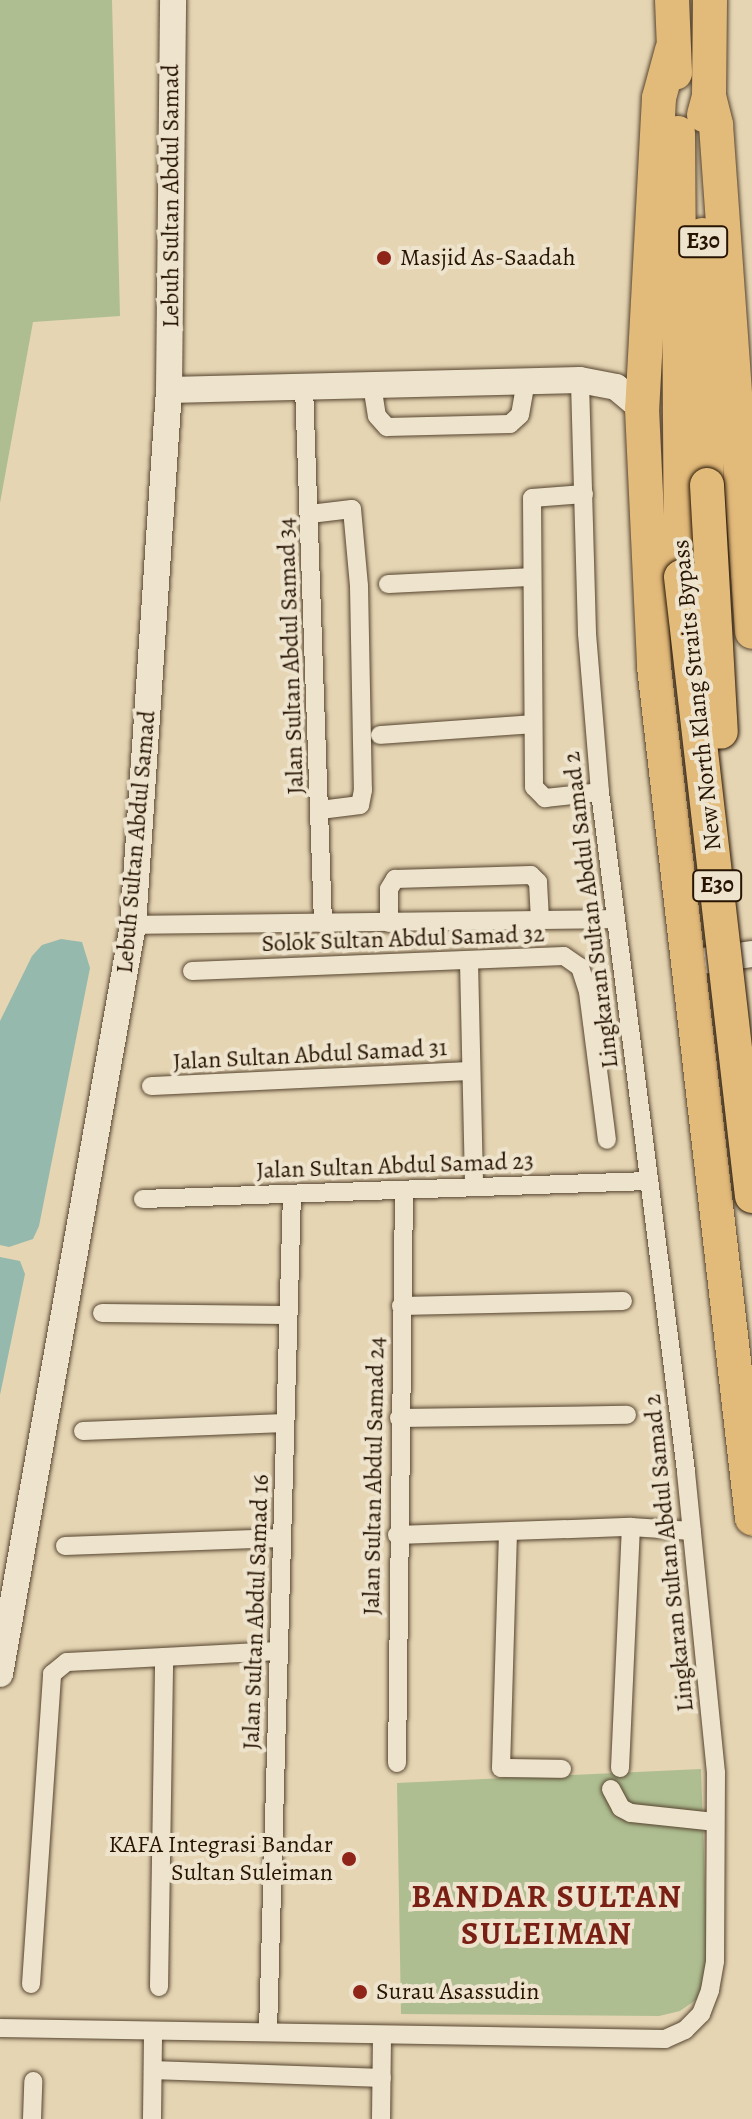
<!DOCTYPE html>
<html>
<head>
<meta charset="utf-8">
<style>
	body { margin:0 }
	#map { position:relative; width:752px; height:2119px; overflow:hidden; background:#e5d5b3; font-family:Alegreya,serif }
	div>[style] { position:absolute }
	.green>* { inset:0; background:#aebe91 }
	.water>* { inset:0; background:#96b9ad }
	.roads { filter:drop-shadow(0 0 2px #56442f) drop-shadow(0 0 2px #56442f) }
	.street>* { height:18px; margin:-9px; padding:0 9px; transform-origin:9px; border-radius:9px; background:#eee4ce }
	.secondary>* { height:26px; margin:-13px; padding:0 13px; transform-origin:13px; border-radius:13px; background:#eee4ce }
	.highway>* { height:34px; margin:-17px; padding:0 17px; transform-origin:17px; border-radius:17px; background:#e2ba7a }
	.bridges { filter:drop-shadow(0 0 2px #271403) drop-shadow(0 0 2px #271403) }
	.highway-bridge>* { height:34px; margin:-17px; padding:0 17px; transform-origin:17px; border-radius:17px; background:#e2ba7a }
	.dots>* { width:22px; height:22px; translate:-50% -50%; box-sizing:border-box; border:4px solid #eee4ce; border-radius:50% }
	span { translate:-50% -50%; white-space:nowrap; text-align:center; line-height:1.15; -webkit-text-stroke:8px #eee4ce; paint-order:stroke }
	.shield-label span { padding:2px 6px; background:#eee4ce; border:2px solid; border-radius:6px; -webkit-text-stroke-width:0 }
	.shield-label { font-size:22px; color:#271403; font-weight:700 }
	.street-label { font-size:24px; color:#271403 }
	.poi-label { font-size:24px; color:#271403 }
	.left { translate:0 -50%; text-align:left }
	.right { translate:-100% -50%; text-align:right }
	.district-label { font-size:32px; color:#7a1f14; font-weight:700; letter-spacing:2px }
</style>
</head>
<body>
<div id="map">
	<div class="green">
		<i style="clip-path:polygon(0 0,112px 0,120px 316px,33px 322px,0 503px)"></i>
		<i style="clip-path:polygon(701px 1769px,708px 1970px,700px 1997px,680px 2011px,659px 2016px,401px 2014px,397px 1783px)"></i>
	</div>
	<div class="water">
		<i style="clip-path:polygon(61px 939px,82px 942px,90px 968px,39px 1226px,33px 1239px,9px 1247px,0 1245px,0 1021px,32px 956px,42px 945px)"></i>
		<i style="clip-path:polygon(0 1257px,20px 1261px,25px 1274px,0 1395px)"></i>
	</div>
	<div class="roads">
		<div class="street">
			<i style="left:372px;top:385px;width:31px;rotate:81deg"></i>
			<i style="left:377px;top:416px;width:15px;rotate:48deg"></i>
			<i style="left:387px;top:427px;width:123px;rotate:-1.4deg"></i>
			<i style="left:510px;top:424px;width:13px;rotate:-42deg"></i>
			<i style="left:520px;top:415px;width:34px;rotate:-80deg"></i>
			<i style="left:304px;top:387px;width:537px;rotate:87.97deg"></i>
			<i style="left:584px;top:494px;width:52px;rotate:175.6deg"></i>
			<i style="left:532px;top:498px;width:289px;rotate:89.6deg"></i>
			<i style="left:534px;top:787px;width:16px;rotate:45deg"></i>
			<i style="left:545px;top:798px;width:55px;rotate:-6.2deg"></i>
			<i style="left:310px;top:514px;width:42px;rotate:-6.8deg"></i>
			<i style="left:352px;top:509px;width:77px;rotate:84.8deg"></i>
			<i style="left:359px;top:586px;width:204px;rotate:88.9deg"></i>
			<i style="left:363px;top:790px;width:15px;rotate:101deg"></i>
			<i style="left:360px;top:805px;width:40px;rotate:172.9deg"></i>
			<i style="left:388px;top:584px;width:142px;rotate:-2.8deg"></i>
			<i style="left:380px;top:735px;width:153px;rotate:-4.1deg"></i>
			<i style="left:389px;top:923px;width:34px;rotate:-90deg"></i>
			<i style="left:389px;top:889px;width:12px;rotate:-59deg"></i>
			<i style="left:395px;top:879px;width:136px;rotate:-1.7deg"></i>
			<i style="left:531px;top:875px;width:10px;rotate:45deg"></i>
			<i style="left:538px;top:882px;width:37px;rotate:87deg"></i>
			<i style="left:133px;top:925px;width:482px;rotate:-0.7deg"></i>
			<i style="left:469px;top:962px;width:225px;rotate:88.7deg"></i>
			<i style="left:192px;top:971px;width:372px;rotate:-2.3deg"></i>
			<i style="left:564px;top:956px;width:19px;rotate:35deg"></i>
			<i style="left:580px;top:967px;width:26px;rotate:72deg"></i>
			<i style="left:588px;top:992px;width:149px;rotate:82.7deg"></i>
			<i style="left:151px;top:1086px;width:320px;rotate:-2.7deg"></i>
			<i style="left:143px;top:1199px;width:506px;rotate:-2.04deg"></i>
			<i style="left:401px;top:1306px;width:222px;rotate:-1.3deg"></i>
			<i style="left:102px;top:1313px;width:183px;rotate:0.6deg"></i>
			<i style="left:399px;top:1418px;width:228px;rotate:-0.8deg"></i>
			<i style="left:83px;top:1431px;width:202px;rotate:-2.3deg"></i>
			<i style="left:508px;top:1532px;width:236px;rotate:91.7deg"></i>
			<i style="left:501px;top:1768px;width:61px;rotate:0.9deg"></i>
			<i style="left:397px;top:1535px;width:234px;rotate:-2deg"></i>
			<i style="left:631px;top:1527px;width:61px;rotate:3.8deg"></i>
			<i style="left:65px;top:1546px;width:216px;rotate:-2.1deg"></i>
			<i style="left:397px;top:1763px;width:573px;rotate:-89.3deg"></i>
			<i style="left:620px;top:1768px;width:241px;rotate:-87.4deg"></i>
			<i style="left:611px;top:1789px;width:21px;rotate:62deg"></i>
			<i style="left:621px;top:1808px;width:11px;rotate:27deg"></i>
			<i style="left:631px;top:1813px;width:84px;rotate:6.1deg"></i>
			<i style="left:31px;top:1984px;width:311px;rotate:-86.1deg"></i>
			<i style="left:52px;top:1674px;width:19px;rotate:-39deg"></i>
			<i style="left:67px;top:1662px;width:212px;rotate:-3deg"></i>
			<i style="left:159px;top:1987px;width:330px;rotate:-89.1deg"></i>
			<i style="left:0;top:2028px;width:665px;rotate:0.95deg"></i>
			<i style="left:665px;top:2039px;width:22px;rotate:-24deg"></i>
			<i style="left:685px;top:2030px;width:23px;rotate:-45deg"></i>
			<i style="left:701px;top:2014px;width:26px;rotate:-69deg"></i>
			<i style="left:710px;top:1990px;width:29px;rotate:-80deg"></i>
			<i style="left:715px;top:1961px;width:188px;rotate:-89.7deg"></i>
			<i style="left:716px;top:1773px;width:303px;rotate:-95.7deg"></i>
			<i style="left:686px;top:1471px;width:684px;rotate:-97.22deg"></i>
			<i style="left:600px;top:792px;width:160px;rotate:-94.7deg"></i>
			<i style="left:587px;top:633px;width:253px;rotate:-91.6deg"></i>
			<i style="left:268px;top:2031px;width:837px;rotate:-88.36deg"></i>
			<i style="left:153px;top:2070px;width:229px;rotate:2deg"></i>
			<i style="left:32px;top:2119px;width:38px;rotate:-88deg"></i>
			<i style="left:152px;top:2119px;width:85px;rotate:-89.3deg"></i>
			<i style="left:381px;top:2119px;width:83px;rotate:-89.3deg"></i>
		</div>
		<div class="secondary">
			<i style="left:169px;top:390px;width:411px;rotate:-1.4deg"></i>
			<i style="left:580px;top:380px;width:37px;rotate:11deg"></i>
			<i style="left:616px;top:387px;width:34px;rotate:40deg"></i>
			<i style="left:688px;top:963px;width:65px;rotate:-8deg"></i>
			<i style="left:0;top:1674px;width:761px;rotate:-79.93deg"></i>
			<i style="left:133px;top:925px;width:536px;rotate:-86.15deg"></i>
			<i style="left:169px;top:390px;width:390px;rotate:-89.4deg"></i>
		</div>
		<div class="highway">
			<i style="left:672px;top:0;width:73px;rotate:87.6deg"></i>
			<i style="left:672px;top:50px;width:50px;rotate:105.2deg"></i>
			<i style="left:659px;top:98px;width:311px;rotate:93.1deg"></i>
			<i style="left:642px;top:409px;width:258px;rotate:87.3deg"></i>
			<i style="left:654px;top:667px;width:857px;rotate:83.43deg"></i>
			<i style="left:709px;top:96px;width:30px;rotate:76deg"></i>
			<i style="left:716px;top:125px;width:508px;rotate:85.94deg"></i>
			<i style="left:704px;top:115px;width:20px;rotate:-75deg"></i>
			<i style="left:709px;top:96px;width:96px;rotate:-89.4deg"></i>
			<i style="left:678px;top:133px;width:444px;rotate:89.6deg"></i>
			<i style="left:702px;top:235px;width:250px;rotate:88.9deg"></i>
		</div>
	</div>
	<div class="bridges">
		<div class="highway-bridge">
			<i style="left:707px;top:485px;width:247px;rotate:86.8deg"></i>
			<i style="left:681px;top:577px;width:623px;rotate:83.46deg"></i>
		</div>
	</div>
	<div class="dots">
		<i style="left:384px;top:258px;background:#8f2418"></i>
		<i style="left:349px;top:1859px;background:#8f2418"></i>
		<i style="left:360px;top:1992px;background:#8f2418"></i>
	</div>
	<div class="shield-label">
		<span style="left:703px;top:242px">E30</span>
		<span style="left:717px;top:886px">E30</span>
	</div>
	<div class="street-label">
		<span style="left:171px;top:196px;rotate:-90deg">Lebuh Sultan Abdul Samad</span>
		<span style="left:291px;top:656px;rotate:-92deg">Jalan Sultan Abdul Samad 34</span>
		<span style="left:697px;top:695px;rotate:-96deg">New North Klang Straits Bypass</span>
		<span style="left:136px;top:842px;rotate:-85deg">Lebuh Sultan Abdul Samad</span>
		<span style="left:591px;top:910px;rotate:-97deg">Lingkaran Sultan Abdul Samad 2</span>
		<span style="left:403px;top:939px;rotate:-2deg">Solok Sultan Abdul Samad 32</span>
		<span style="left:310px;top:1055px;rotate:-3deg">Jalan Sultan Abdul Samad 31</span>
		<span style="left:395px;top:1166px;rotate:-2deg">Jalan Sultan Abdul Samad 23</span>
		<span style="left:374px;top:1476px;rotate:-89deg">Jalan Sultan Abdul Samad 24</span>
		<span style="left:669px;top:1553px;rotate:-96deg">Lingkaran Sultan Abdul Samad 2</span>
		<span style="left:256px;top:1612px;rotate:-88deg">Jalan Sultan Abdul Samad 16</span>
	</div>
	<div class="poi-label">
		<span class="left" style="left:400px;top:258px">Masjid As-Saadah</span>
		<span class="right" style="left:333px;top:1859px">KAFA Integrasi Bandar<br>Sultan Suleiman</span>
		<span class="left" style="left:376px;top:1992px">Surau Asassudin</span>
	</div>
	<div class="district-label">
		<span style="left:547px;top:1915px">BANDAR SULTAN<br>SULEIMAN</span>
	</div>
</div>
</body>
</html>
